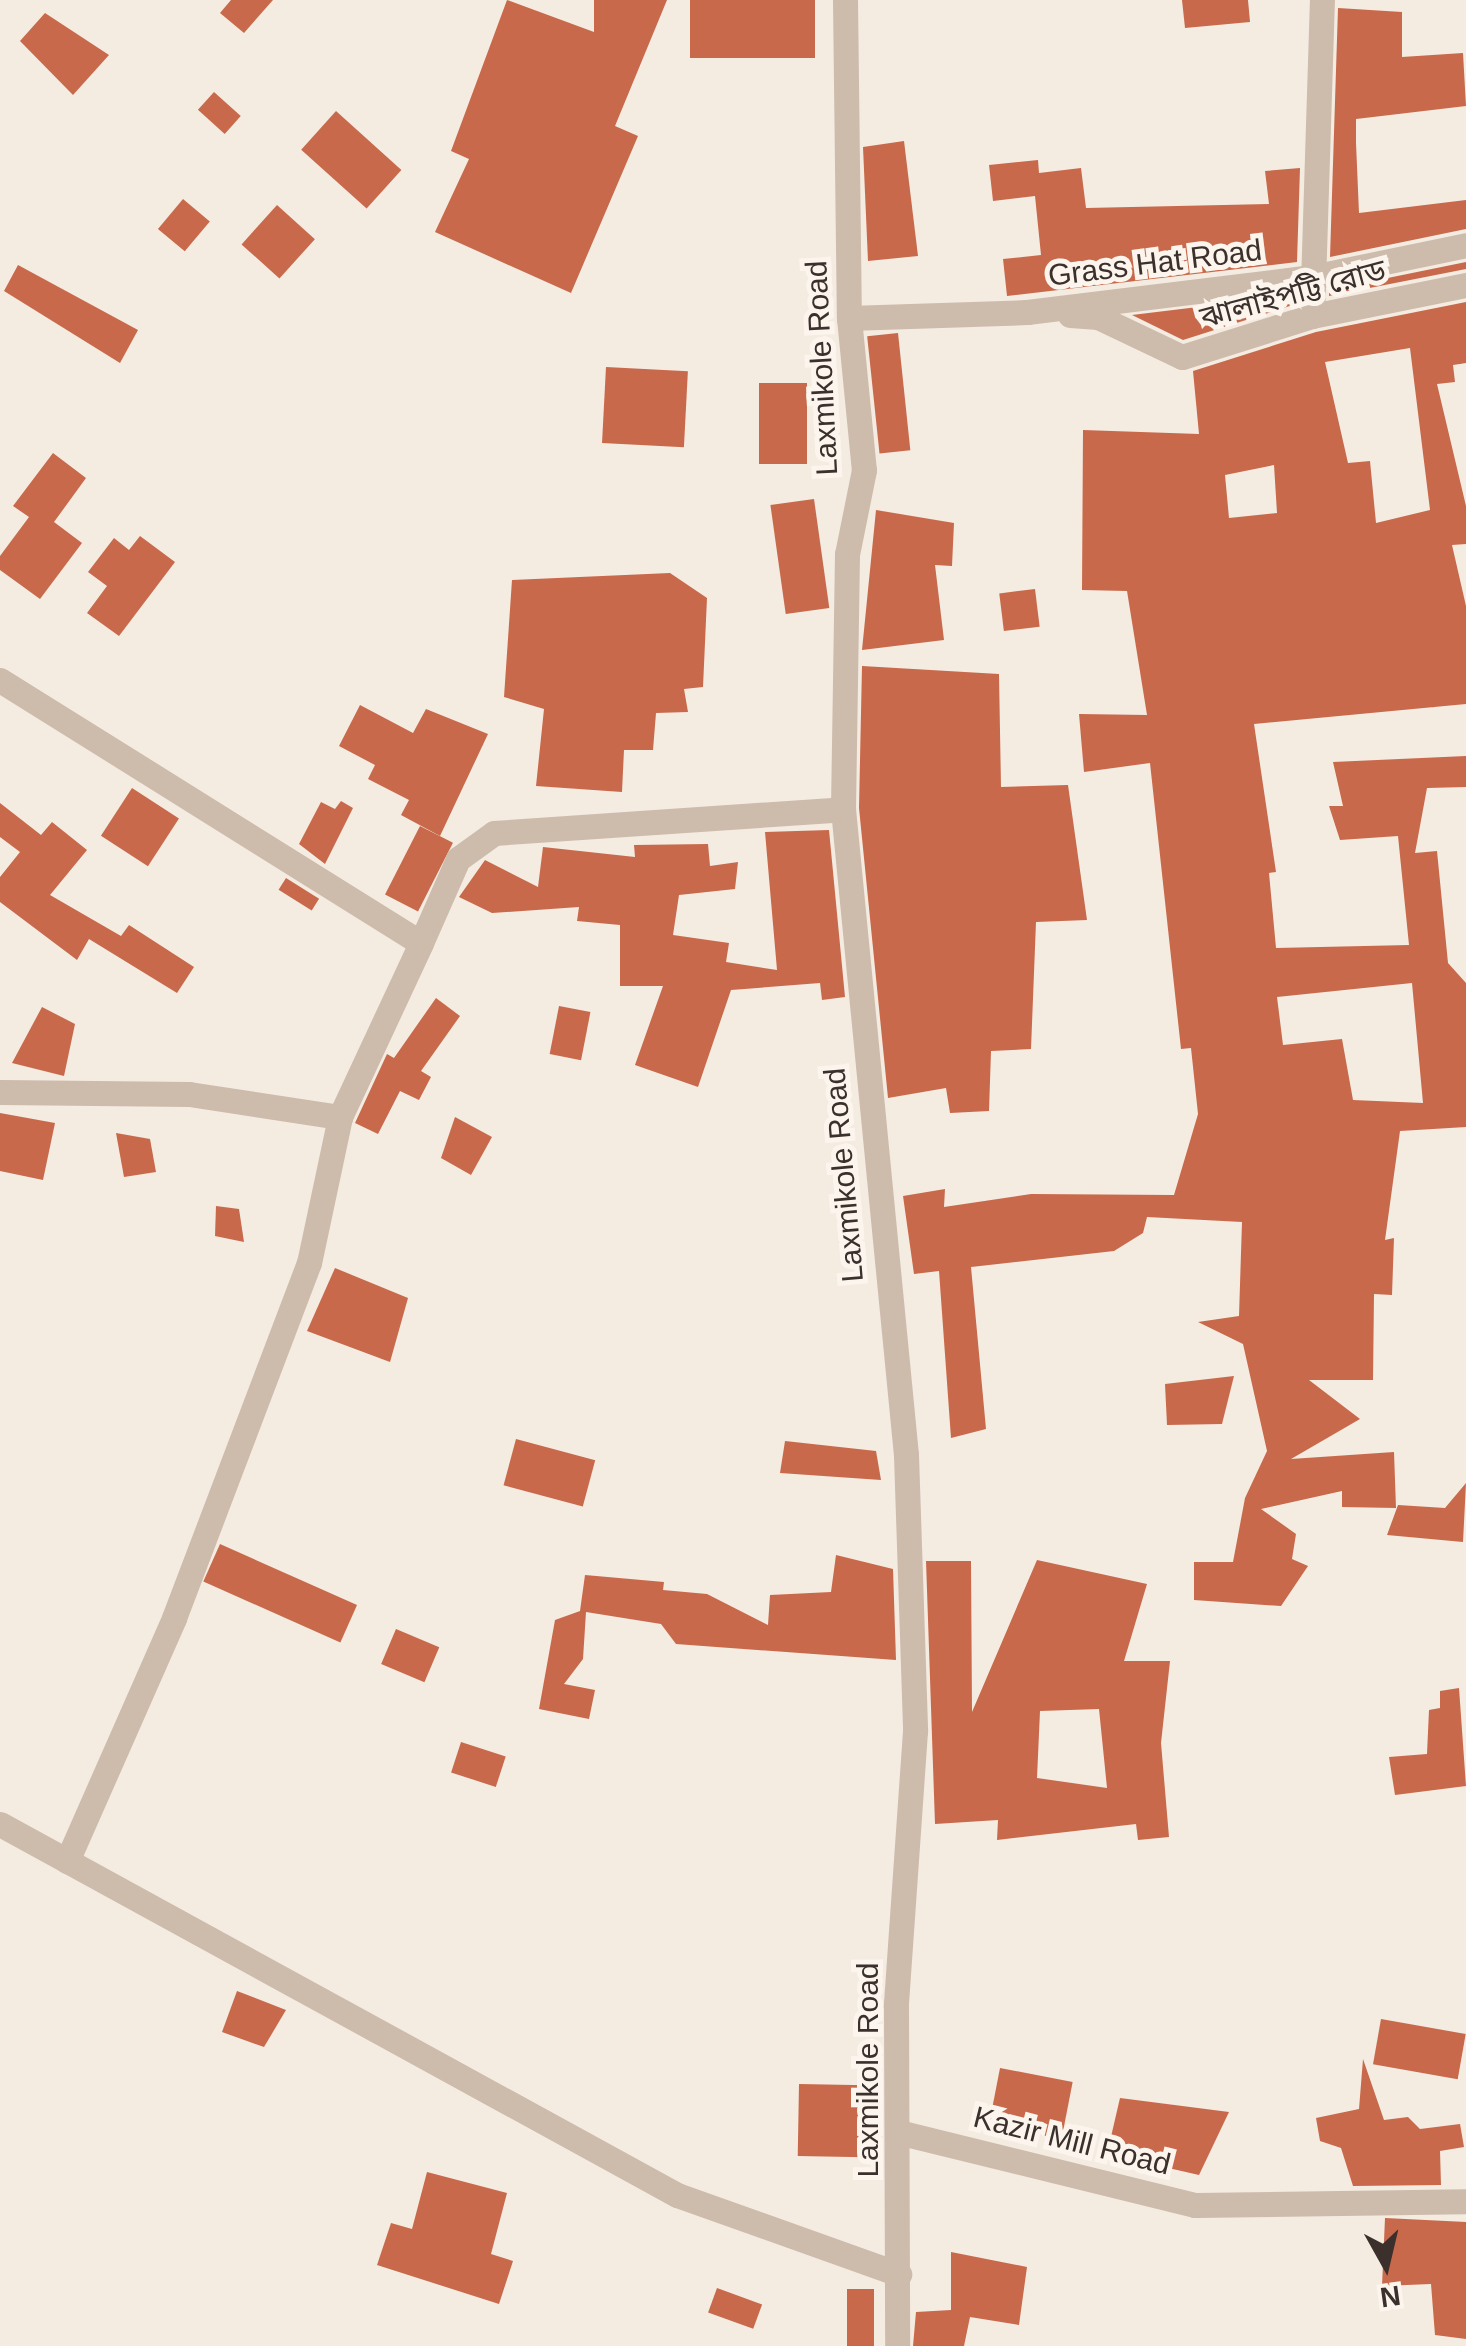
<!DOCTYPE html>
<html>
<head>
<meta charset="utf-8">
<style>
	body { margin:0 }
	#map { position:relative; width:1466px; height:2346px; overflow:hidden; background:#f4ebe1; font-family:Helvetica,"Noto Sans Bengali",sans-serif }
	div>[style] { position:absolute }
	.building>* { inset:0; background:#c8694b; transform-origin:0 0 }
	.minor>* { height:25px; margin:-12.5px; padding:0 12.5px; transform-origin:12.5px; border-radius:12.5px; background:#cdbbac }
	span { translate:-50% -50%; white-space:nowrap; text-align:center; line-height:1.15; -webkit-text-stroke:10px #fbf5ee; paint-order:stroke }
	.street-label { font-size:30px; color:#3b302b }
	.north { position:absolute; left:1336px; top:2216px; width:100px; height:100px; -webkit-text-stroke:8px #fbf5ee; paint-order:stroke; rotate:172deg; font-size:28px; font-weight:700; line-height:40px; text-align:center; color:#3b302b }
	.north::after { content:''; display:block; margin:auto; width:35px; height:45px; background:#3b302b; clip-path:polygon(50% 0,100% 100%,50% 72%,0 100%) }
</style>
</head>
<body>
<div id="map">
	<div class="building">
		<i style="clip-path:polygon(231px 0,273px 0,244px 33px,220px 13px)"></i>
		<i style="clip-path:polygon(507px 0,594px 32px,594px 0,667px 0,615px 126px,638px 136px,571px 293px,435px 232px,469px 159px,451px 151px)"></i>
		<i style="left:690px;top:0;width:125px;height:58px"></i>
		<i style="clip-path:polygon(1182px 0,1248px 0,1250px 22px,1185px 28px)"></i>
		<i style="clip-path:polygon(1338px 8px,1402px 12px,1402px 57px,1463px 53px,1466px 106px,1356px 119px,1356px 143px,1359px 213px,1466px 200px,1466px 229px,1330px 257px)"></i>
		<i style="clip-path:polygon(45px 13px,109px 55px,73px 95px,20px 41px)"></i>
		<i style="left:214px;top:92px;width:36px;height:24px;rotate:42deg"></i>
		<i style="left:336px;top:111px;width:88px;height:52px;rotate:42deg"></i>
		<i style="clip-path:polygon(904px 141px,918px 256px,868px 261px,863px 147px)"></i>
		<i style="clip-path:polygon(1038px 160px,1039px 173px,1081px 168px,1086px 208px,1269px 204px,1265px 171px,1300px 168px,1297px 262px,1007px 296px,1003px 259px,1041px 255px,1035px 196px,993px 201px,989px 165px)"></i>
		<i style="left:183px;top:199px;width:35px;height:39px;rotate:40deg"></i>
		<i style="left:277px;top:205px;width:51px;height:53px;rotate:42deg"></i>
		<i style="clip-path:polygon(1466px 262px,1466px 269px,1329px 296px,1329px 290px)"></i>
		<i style="clip-path:polygon(18px 265px,138px 330px,120px 363px,4px 291px)"></i>
		<i style="clip-path:polygon(1296px 295px,1296px 304px,1183px 340px,1132px 315px)"></i>
		<i style="clip-path:polygon(evenodd,1466px 302px,1466px 363px,1453px 365px,1455px 382px,1437px 384px,1466px 506px,1466px 544px,1452px 545px,1466px 606px,1466px 704px,1254px 724px,1276px 872px,1269px 873px,1276px 948px,1409px 945px,1398px 836px,1340px 840px,1329px 806px,1343px 806px,1333px 762px,1466px 756px,1466px 787px,1427px 788px,1415px 853px,1437px 851px,1448px 963px,1466px 983px,1466px 1127px,1400px 1131px,1385px 1240px,1394px 1238px,1392px 1295px,1374px 1294px,1373px 1380px,1309px 1380px,1360px 1419px,1291px 1459px,1394px 1452px,1396px 1508px,1342px 1507px,1342px 1491px,1261px 1509px,1296px 1534px,1292px 1559px,1308px 1566px,1281px 1606px,1194px 1600px,1194px 1562px,1233px 1562px,1245px 1498px,1267px 1451px,1243px 1344px,1198px 1322px,1239px 1316px,1242px 1222px,1147px 1217px,1143px 1233px,1114px 1251px,971px 1267px,986px 1429px,951px 1438px,939px 1271px,914px 1274px,903px 1196px,945px 1189px,944px 1207px,1031px 1194px,1174px 1195px,1198px 1114px,1191px 1048px,1181px 1049px,1150px 763px,1084px 772px,1079px 714px,1147px 715px,1127px 591px,1082px 590px,1083px 430px,1199px 434px,1193px 371px,1316px 332px,1466px 302px,1410px 348px,1430px 510px,1376px 523px,1370px 461px,1348px 463px,1325px 362px,1410px 348px,1466px 302px,1274px 465px,1277px 513px,1229px 518px,1225px 475px,1274px 465px,1466px 302px,1412px 983px,1423px 1103px,1353px 1100px,1342px 1039px,1283px 1045px,1277px 997px,1412px 983px)"></i>
		<i style="left:898px;top:333px;width:118px;height:31px;rotate:84deg"></i>
		<i style="left:606px;top:367px;width:82px;height:76px;rotate:3deg"></i>
		<i style="left:759px;top:383px;width:48px;height:81px"></i>
		<i style="clip-path:polygon(53px 453px,86px 478px,54px 522px,82px 543px,40px 599px,0 570px,0 556px,29px 517px,13px 506px)"></i>
		<i style="left:814px;top:499px;width:110px;height:44px;rotate:82deg"></i>
		<i style="clip-path:polygon(876px 510px,954px 523px,952px 566px,935px 565px,944px 640px,862px 650px)"></i>
		<i style="clip-path:polygon(140px 536px,175px 562px,119px 636px,87px 613px,107px 586px,88px 572px,114px 538px,129px 550px)"></i>
		<i style="clip-path:polygon(670px 573px,707px 598px,703px 687px,684px 689px,688px 712px,656px 713px,653px 750px,624px 750px,622px 792px,536px 786px,544px 709px,504px 697px,512px 580px)"></i>
		<i style="left:1035px;top:589px;width:38px;height:36px;rotate:83deg"></i>
		<i style="clip-path:polygon(862px 666px,999px 674px,1001px 787px,1068px 785px,1087px 920px,1036px 922px,1031px 1049px,991px 1051px,989px 1111px,950px 1113px,946px 1088px,888px 1098px,859px 808px)"></i>
		<i style="clip-path:polygon(360px 705px,413px 733px,426px 709px,488px 734px,440px 836px,401px 815px,409px 800px,368px 779px,375px 765px,339px 746px)"></i>
		<i style="left:132px;top:788px;width:56px;height:57px;rotate:33deg"></i>
		<i style="clip-path:polygon(341px 801px,353px 808px,325px 864px,299px 844px,321px 802px,335px 809px)"></i>
		<i style="clip-path:polygon(0 803px,41px 835px,52px 822px,87px 850px,50px 895px,121px 936px,129px 925px,194px 967px,177px 993px,89px 939px,77px 960px,0 902px,0 877px,20px 852px,0 837px)"></i>
		<i style="left:420px;top:826px;width:37px;height:77px;rotate:27deg"></i>
		<i style="clip-path:polygon(829px 830px,845px 997px,822px 1000px,820px 983px,731px 990px,698px 1087px,635px 1065px,663px 986px,620px 986px,620px 925px,577px 921px,579px 907px,492px 913px,459px 897px,485px 860px,538px 887px,543px 847px,635px 857px,634px 845px,708px 844px,710px 866px,738px 862px,735px 889px,679px 895px,673px 935px,729px 943px,726px 962px,777px 970px,765px 832px)"></i>
		<i style="left:286px;top:878px;width:39px;height:14px;rotate:32deg"></i>
		<i style="clip-path:polygon(436px 998px,460px 1016px,421px 1071px,431px 1077px,419px 1100px,400px 1091px,378px 1134px,355px 1123px,387px 1054px,394px 1058px)"></i>
		<i style="left:559px;top:1006px;width:32px;height:49px;rotate:11deg"></i>
		<i style="clip-path:polygon(42px 1007px,75px 1024px,64px 1076px,12px 1063px)"></i>
		<i style="clip-path:polygon(0 1113px,55px 1123px,43px 1180px,0 1171px)"></i>
		<i style="clip-path:polygon(455px 1117px,492px 1137px,471px 1175px,441px 1158px)"></i>
		<i style="clip-path:polygon(116px 1133px,150px 1139px,156px 1172px,124px 1177px)"></i>
		<i style="clip-path:polygon(216px 1206px,239px 1209px,244px 1242px,215px 1236px)"></i>
		<i style="clip-path:polygon(335px 1268px,408px 1298px,390px 1362px,307px 1331px)"></i>
		<i style="clip-path:polygon(1234px 1376px,1222px 1424px,1167px 1425px,1165px 1384px)"></i>
		<i style="left:516px;top:1439px;width:82px;height:48px;rotate:15deg"></i>
		<i style="clip-path:polygon(785px 1441px,876px 1451px,881px 1480px,780px 1473px)"></i>
		<i style="clip-path:polygon(1466px 1483px,1463px 1542px,1387px 1535px,1398px 1505px,1445px 1508px)"></i>
		<i style="left:220px;top:1544px;width:150px;height:41px;rotate:24deg"></i>
		<i style="clip-path:polygon(836px 1555px,893px 1569px,896px 1660px,676px 1644px,661px 1624px,586px 1612px,583px 1659px,564px 1684px,595px 1690px,589px 1719px,539px 1709px,555px 1620px,580px 1611px,585px 1575px,664px 1582px,663px 1590px,707px 1594px,768px 1625px,770px 1595px,831px 1592px)"></i>
		<i style="clip-path:polygon(evenodd,1037px 1560px,1147px 1584px,1124px 1661px,1170px 1661px,1161px 1743px,1169px 1837px,1138px 1840px,1136px 1824px,997px 1840px,998px 1820px,935px 1824px,926px 1561px,971px 1561px,972px 1712px,1037px 1560px,1099px 1709px,1107px 1788px,1037px 1778px,1040px 1711px,1099px 1709px)"></i>
		<i style="left:396px;top:1629px;width:47px;height:38px;rotate:23deg"></i>
		<i style="clip-path:polygon(1459px 1688px,1466px 1786px,1395px 1795px,1389px 1757px,1427px 1754px,1429px 1710px,1440px 1708px,1440px 1691px)"></i>
		<i style="left:461px;top:1742px;width:47px;height:32px;rotate:18deg"></i>
		<i style="clip-path:polygon(237px 1991px,286px 2010px,264px 2047px,222px 2032px)"></i>
		<i style="left:1381px;top:2019px;width:86px;height:46px;rotate:10deg"></i>
		<i style="clip-path:polygon(1363px 2059px,1384px 2120px,1408px 2117px,1420px 2129px,1460px 2124px,1464px 2147px,1440px 2151px,1441px 2185px,1353px 2186px,1341px 2148px,1320px 2141px,1316px 2118px,1359px 2109px)"></i>
		<i style="left:1000px;top:2068px;width:74px;height:58px;rotate:11deg"></i>
		<i style="left:799px;top:2084px;width:81px;height:72px;rotate:1deg"></i>
		<i style="clip-path:polygon(1120px 2098px,1229px 2112px,1199px 2175px,1107px 2154px)"></i>
		<i style="clip-path:polygon(427px 2172px,507px 2193px,491px 2254px,513px 2261px,499px 2304px,377px 2265px,391px 2223px,412px 2229px)"></i>
		<i style="clip-path:polygon(1385px 2218px,1466px 2222px,1466px 2339px,1435px 2335px,1431px 2284px,1382px 2286px)"></i>
		<i style="clip-path:polygon(951px 2252px,1027px 2267px,1019px 2325px,970px 2317px,964px 2346px,913px 2346px,916px 2312px,951px 2310px)"></i>
		<i style="left:717px;top:2288px;width:48px;height:26px;rotate:20deg"></i>
		<i style="left:847px;top:2289px;width:27px;height:57px"></i>
	</div>
	<div class="minor">
		<i style="left:845px;top:0;width:318px;rotate:89.3deg"></i>
		<i style="left:849px;top:318px;width:153px;rotate:84.4deg"></i>
		<i style="left:864px;top:470px;width:86px;rotate:101.4deg"></i>
		<i style="left:847px;top:554px;width:255px;rotate:90.9deg"></i>
		<i style="left:843px;top:809px;width:649px;rotate:84.43deg"></i>
		<i style="left:906px;top:1455px;width:276px;rotate:88.1deg"></i>
		<i style="left:915px;top:1731px;width:276px;rotate:94deg"></i>
		<i style="left:896px;top:2006px;width:340px;rotate:89.8deg"></i>
		<i style="left:1070px;top:315px;width:28px;rotate:4deg"></i>
		<i style="left:1098px;top:317px;width:93px;rotate:25.5deg"></i>
		<i style="left:1182px;top:357px;width:136px;rotate:-17.5deg"></i>
		<i style="left:1312px;top:316px;width:157px;rotate:-11.4deg"></i>
		<i style="left:1312px;top:316px;width:316px;rotate:-88.2deg"></i>
		<i style="left:849px;top:318px;width:178px;rotate:-1.9deg"></i>
		<i style="left:1027px;top:312px;width:287px;rotate:-7deg"></i>
		<i style="left:1312px;top:277px;width:157px;rotate:-11.7deg"></i>
		<i style="left:0;top:680px;width:496px;rotate:32deg"></i>
		<i style="left:421px;top:943px;width:92px;rotate:-66.2deg"></i>
		<i style="left:458px;top:859px;width:44px;rotate:-35.8deg"></i>
		<i style="left:494px;top:833px;width:350px;rotate:-3.9deg"></i>
		<i style="left:0;top:1092px;width:189px;rotate:0.6deg"></i>
		<i style="left:189px;top:1094px;width:153px;rotate:8.7deg"></i>
		<i style="left:0;top:1824px;width:772px;rotate:28.72deg"></i>
		<i style="left:677px;top:2195px;width:236px;rotate:19.6deg"></i>
		<i style="left:67px;top:1861px;width:266px;rotate:-66.2deg"></i>
		<i style="left:174px;top:1618px;width:380px;rotate:-69.2deg"></i>
		<i style="left:309px;top:1263px;width:149px;rotate:-78deg"></i>
		<i style="left:340px;top:1117px;width:192px;rotate:-65deg"></i>
		<i style="left:902px;top:2133px;width:302px;rotate:13.8deg"></i>
		<i style="left:1195px;top:2205px;width:271px;rotate:-0.8deg"></i>
	</div>
	<div class="street-label">
		<span style="left:1155px;top:263px;rotate:-7deg">Grass Hat Road</span>
		<span style="left:1293px;top:294px;rotate:-15deg">ঝালাইপট্টি রোড</span>
		<span style="left:822px;top:368px;rotate:-93deg">Laxmikole Road</span>
		<span style="left:844px;top:1175px;rotate:-95deg">Laxmikole Road</span>
		<span style="left:868px;top:2070px;rotate:-90deg">Laxmikole Road</span>
		<span style="left:1072px;top:2141px;rotate:14deg">Kazir Mill Road</span>
	</div>
	<div class="north">N</div>
</div>
</body>
</html>
